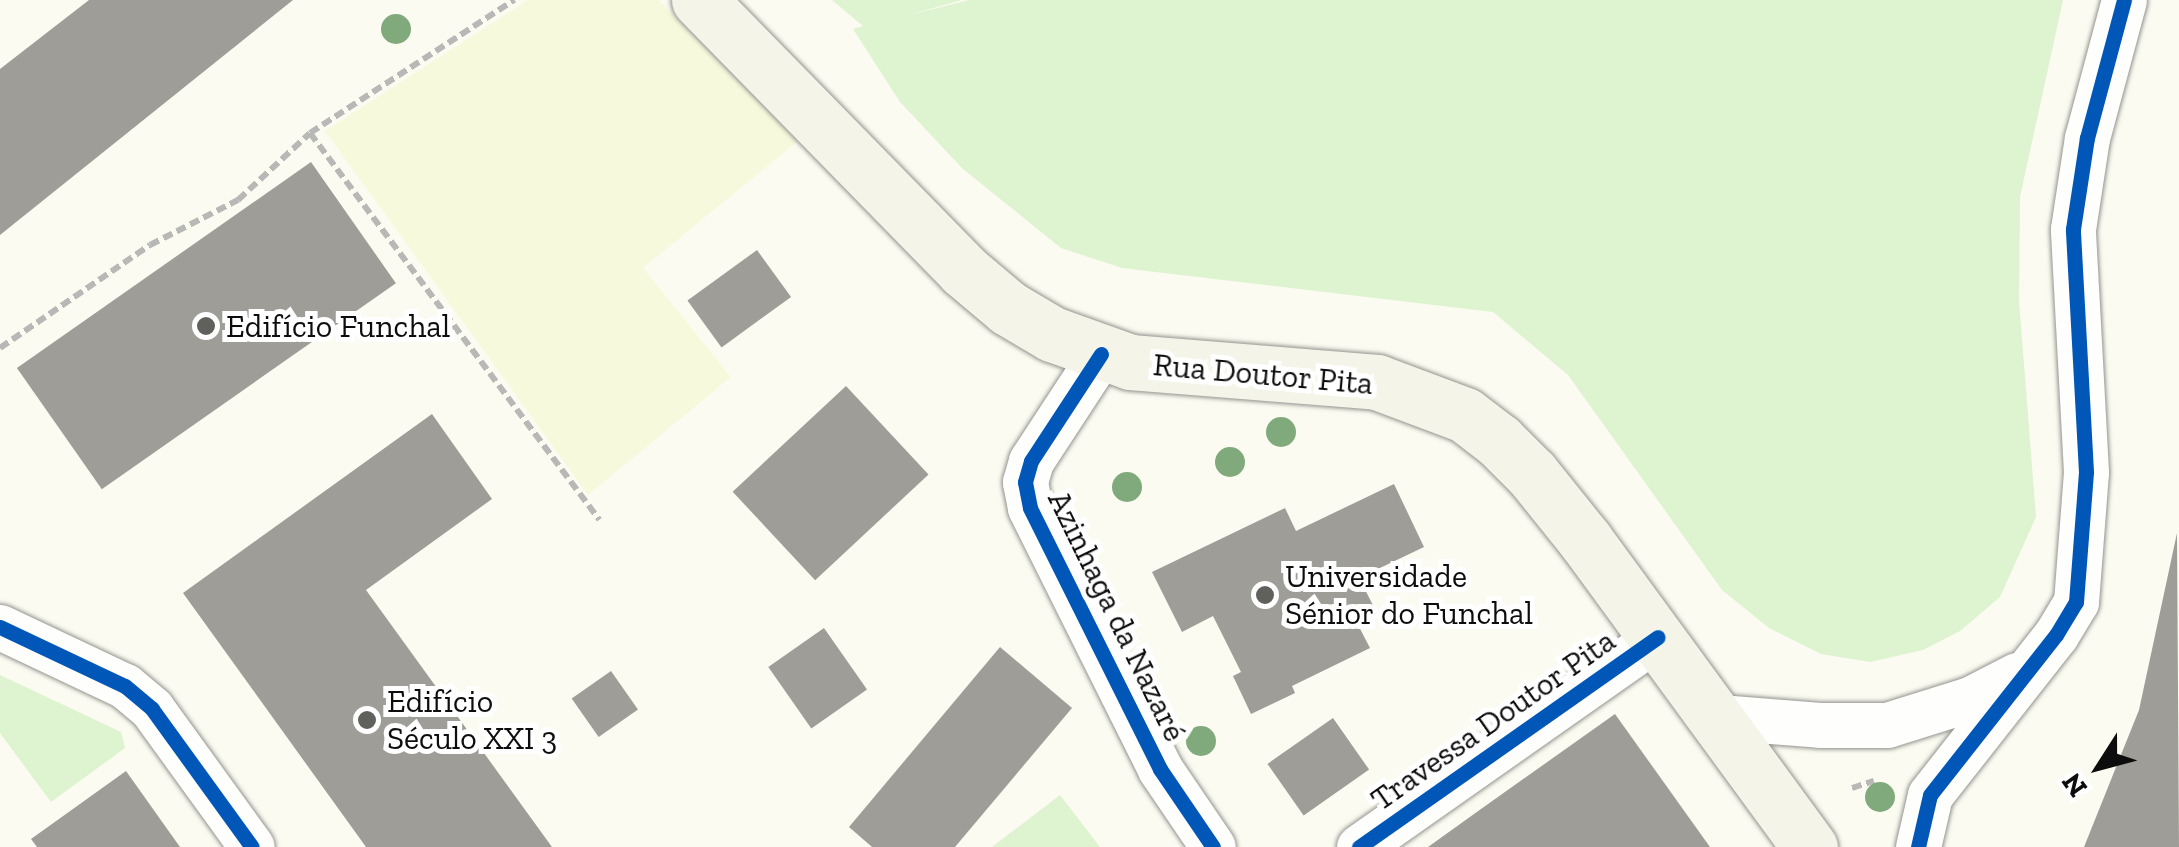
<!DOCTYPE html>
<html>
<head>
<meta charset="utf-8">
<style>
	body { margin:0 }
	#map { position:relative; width:2179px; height:847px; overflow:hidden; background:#fbfbf1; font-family:"Zilla Slab",serif }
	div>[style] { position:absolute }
	.farmland>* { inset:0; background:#f6f9dc }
	.green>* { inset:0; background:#def3cf }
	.building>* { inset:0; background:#9e9d97; transform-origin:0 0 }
	.path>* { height:6px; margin-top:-3px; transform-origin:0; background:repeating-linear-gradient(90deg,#b8b8b6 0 10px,transparent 0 15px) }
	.roads { filter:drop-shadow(0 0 2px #949490) drop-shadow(0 0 2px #949490) }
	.street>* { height:45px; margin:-22.5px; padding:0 22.5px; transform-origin:22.5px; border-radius:22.5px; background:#fefefd }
	.secondary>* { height:55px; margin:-27.5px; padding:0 27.5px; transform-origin:27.5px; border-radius:27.5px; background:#f4f5e8 }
	.cycleway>* { height:15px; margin:-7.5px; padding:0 7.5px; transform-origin:7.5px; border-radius:7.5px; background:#0057b8 }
	.trees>* { width:30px; height:30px; margin:-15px; border-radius:50%; background:#80aa7b }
	.dots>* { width:28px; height:28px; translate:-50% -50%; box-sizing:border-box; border:5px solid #fff; border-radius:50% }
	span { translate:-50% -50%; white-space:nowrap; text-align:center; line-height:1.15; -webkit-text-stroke:10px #fff; paint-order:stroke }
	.poi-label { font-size:32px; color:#0d0d0d }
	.left { translate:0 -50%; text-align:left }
	.street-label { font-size:32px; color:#0d0d0d }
	.north { position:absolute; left:2049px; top:717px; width:100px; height:100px; -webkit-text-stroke:8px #fff; paint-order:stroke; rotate:234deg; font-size:28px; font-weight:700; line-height:40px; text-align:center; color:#0d0d0d }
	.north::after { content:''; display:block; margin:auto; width:35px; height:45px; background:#0d0d0d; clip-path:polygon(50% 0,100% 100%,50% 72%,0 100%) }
</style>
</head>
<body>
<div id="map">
	<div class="farmland">
		<i style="clip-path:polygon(528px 0,658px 0,799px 140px,643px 268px,731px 377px,588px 495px,325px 131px)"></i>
	</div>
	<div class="green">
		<i style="clip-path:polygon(832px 0,962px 0,905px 16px,969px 0,2063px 0,2020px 197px,2019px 301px,2036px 517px,2000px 597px,1960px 631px,1923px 650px,1870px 662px,1821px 654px,1769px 628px,1722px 590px,1568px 375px,1493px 312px,1122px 268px,1061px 248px,963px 169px,900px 102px,853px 29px,863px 26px)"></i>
		<i style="clip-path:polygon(0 675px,121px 732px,125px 748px,51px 802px,0 733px)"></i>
		<i style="clip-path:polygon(1060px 795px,1100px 847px,992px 847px)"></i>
	</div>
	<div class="building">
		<i style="clip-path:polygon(89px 0,293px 0,0 235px,0 69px)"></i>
		<i style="left:311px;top:162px;width:148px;height:359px;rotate:55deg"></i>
		<i style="left:757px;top:250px;width:58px;height:86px;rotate:54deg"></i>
		<i style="left:846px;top:386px;width:121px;height:155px;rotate:47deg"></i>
		<i style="clip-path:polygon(432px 414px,492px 499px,366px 590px,552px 847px,366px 847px,183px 593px)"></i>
		<i style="clip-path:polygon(1394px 484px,1424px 547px,1359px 578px,1376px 611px,1356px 621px,1370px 648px,1292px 686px,1295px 693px,1251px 714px,1233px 676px,1241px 672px,1213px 616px,1182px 632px,1152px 572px,1285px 508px,1296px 531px)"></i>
		<i style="clip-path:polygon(2177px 533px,2179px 847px,2084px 847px,2139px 710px)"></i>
		<i style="left:824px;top:628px;width:75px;height:68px;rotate:55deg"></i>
		<i style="clip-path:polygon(1000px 647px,1072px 708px,955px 847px,872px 847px,849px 827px)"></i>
		<i style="left:611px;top:671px;width:47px;height:48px;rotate:55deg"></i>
		<i style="clip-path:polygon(1615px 714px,1710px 847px,1428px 847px,1481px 809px)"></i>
		<i style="left:1333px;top:718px;width:63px;height:80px;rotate:55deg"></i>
		<i style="clip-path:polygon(126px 771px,180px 847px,37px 847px,31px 839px)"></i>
	</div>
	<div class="path">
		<i style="left:310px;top:133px;width:483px;rotate:53.2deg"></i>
		<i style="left:0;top:348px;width:182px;rotate:-34.5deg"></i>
		<i style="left:150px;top:245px;width:99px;rotate:-27.1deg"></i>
		<i style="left:238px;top:200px;width:98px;rotate:-42.9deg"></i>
		<i style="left:310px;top:133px;width:244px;rotate:-33.1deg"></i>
		<i style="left:1852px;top:788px;width:23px;rotate:-18deg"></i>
	</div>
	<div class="roads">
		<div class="street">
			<i style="left:1101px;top:354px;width:128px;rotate:123.2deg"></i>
			<i style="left:1031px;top:461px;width:22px;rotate:106deg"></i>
			<i style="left:1025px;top:482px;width:26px;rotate:79deg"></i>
			<i style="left:1030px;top:508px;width:292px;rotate:63.5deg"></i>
			<i style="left:1160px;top:769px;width:94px;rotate:55.8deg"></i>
			<i style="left:0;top:627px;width:138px;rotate:25.3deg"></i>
			<i style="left:125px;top:686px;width:35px;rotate:40deg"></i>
			<i style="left:152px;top:709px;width:170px;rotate:54.1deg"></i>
			<i style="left:1719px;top:717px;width:101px;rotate:4.5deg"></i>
			<i style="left:1820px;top:725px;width:67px"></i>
			<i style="left:1887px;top:725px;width:87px;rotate:-17.4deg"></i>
			<i style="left:1970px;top:699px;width:53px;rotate:-27.1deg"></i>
			<i style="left:1359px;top:847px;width:365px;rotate:-35.1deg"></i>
			<i style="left:1918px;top:847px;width:53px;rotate:-77deg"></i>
			<i style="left:1930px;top:795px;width:204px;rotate:-51.8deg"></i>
			<i style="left:2056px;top:635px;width:39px;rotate:-59deg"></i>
			<i style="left:2076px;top:602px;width:130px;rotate:-85.6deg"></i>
			<i style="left:2086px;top:472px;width:243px;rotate:-93.1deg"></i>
			<i style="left:2073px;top:229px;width:92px;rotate:-81.3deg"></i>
			<i style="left:2087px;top:138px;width:143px;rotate:-75deg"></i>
		</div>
		<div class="secondary">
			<i style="left:699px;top:0;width:378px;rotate:45.6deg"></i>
			<i style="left:963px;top:270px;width:59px;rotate:40.2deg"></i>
			<i style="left:1008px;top:308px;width:51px;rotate:30.6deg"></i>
			<i style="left:1052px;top:334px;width:83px;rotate:19.7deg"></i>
			<i style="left:1130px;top:362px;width:248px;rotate:4.6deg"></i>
			<i style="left:1377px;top:382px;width:94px;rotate:20.6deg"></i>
			<i style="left:1465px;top:415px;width:43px;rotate:37.4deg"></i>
			<i style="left:1499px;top:441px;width:47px;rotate:45deg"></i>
			<i style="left:1532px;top:474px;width:85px;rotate:51.2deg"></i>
			<i style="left:1585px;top:540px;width:381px;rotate:53.8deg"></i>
		</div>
	</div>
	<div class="cycleway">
		<i style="left:1101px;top:354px;width:128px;rotate:123.2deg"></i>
		<i style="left:1031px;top:461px;width:22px;rotate:106deg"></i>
		<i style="left:1025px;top:482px;width:26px;rotate:79deg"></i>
		<i style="left:1030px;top:508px;width:292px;rotate:63.5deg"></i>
		<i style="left:1160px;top:769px;width:94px;rotate:55.8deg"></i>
		<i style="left:0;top:627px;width:138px;rotate:25.3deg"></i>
		<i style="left:125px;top:686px;width:35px;rotate:40deg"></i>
		<i style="left:152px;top:709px;width:170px;rotate:54.1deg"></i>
		<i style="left:1359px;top:847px;width:365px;rotate:-35.1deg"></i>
		<i style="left:1918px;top:847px;width:53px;rotate:-77deg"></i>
		<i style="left:1930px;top:795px;width:204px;rotate:-51.8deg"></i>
		<i style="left:2056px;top:635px;width:39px;rotate:-59deg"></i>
		<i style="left:2076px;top:602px;width:130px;rotate:-85.6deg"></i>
		<i style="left:2086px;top:472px;width:243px;rotate:-93.1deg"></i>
		<i style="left:2073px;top:229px;width:92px;rotate:-81.3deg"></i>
		<i style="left:2087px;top:138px;width:143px;rotate:-75deg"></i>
	</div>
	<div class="trees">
		<i style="left:396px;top:29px"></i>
		<i style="left:1281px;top:432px"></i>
		<i style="left:1230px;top:462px"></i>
		<i style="left:1127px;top:487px"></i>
		<i style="left:1201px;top:741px"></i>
		<i style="left:1880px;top:797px"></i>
	</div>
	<div class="dots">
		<i style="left:206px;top:326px;background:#60605d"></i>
		<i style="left:1265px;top:595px;background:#60605d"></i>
		<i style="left:367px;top:720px;background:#60605d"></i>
	</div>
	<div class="poi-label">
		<span class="left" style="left:226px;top:326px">Edifício Funchal</span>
		<span class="left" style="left:1285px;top:595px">Universidade<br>Sénior do Funchal</span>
		<span class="left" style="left:387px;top:720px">Edifício<br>Século XXI 3</span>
	</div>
	<div class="street-label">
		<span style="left:1263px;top:374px;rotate:5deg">Rua Doutor Pita</span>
		<span style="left:1117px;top:616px;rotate:64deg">Azinhaga da Nazaré</span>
		<span style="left:1493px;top:720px;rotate:-35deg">Travessa Doutor Pita</span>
	</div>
	<div class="north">N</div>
</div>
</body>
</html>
